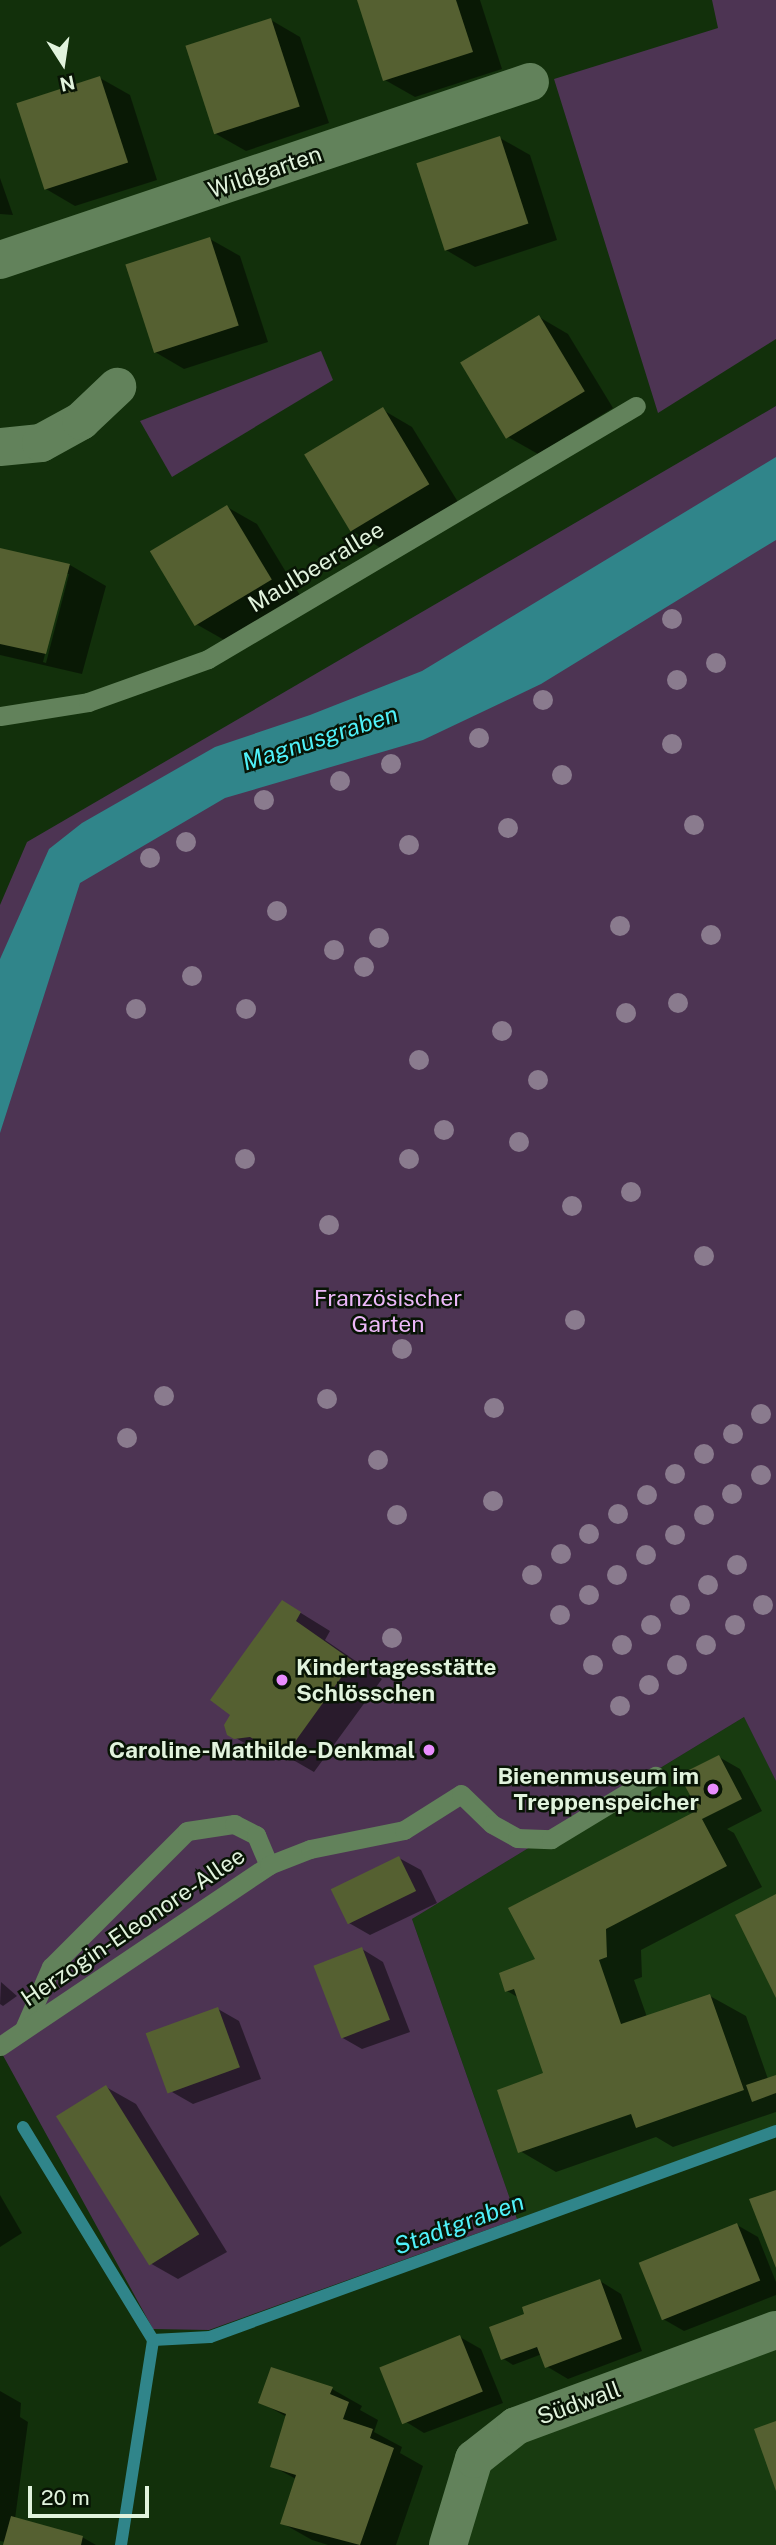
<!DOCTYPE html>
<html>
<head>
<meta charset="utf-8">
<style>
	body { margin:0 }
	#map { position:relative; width:776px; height:2545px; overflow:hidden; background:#12300b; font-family:"Public Sans",sans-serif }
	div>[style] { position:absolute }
	.built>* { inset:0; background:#183b10 }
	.green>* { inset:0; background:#4d3453 }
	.water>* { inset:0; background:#30858a }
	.shadow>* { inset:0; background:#0007 }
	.stream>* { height:12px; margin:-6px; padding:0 6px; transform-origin:6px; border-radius:6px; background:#30858a }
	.building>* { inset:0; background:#556031; transform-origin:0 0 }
	.lane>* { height:19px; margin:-9.5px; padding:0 9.5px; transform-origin:9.5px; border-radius:9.5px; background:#62825b }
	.street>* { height:38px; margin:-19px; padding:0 19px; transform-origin:19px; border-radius:19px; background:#62825b }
	.trees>* { width:20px; height:20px; margin:-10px; border-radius:50%; background:#8a7b8e }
	.dots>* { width:19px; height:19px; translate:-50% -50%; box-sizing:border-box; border:4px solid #081405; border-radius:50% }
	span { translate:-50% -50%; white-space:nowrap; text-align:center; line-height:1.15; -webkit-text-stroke:5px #081405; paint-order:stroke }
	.street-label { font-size:23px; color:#e1f3dd }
	.park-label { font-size:23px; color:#edb8f9 }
	.poi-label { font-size:23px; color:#e1f3dd; font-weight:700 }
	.left { translate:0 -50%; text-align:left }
	.right { translate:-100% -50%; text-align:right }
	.water-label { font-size:24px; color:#50f1f9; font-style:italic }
	.north { position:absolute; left:28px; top:28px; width:70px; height:70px; -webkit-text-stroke:5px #081405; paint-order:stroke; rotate:168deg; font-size:19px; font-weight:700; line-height:28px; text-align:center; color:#e1f3dd }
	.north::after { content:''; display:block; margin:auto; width:24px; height:32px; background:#e1f3dd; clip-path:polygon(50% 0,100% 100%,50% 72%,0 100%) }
	.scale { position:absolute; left:28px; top:2486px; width:121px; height:32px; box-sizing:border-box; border:4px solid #e1f3dd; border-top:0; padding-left:9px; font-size:21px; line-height:24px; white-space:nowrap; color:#e1f3dd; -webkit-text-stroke:5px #081405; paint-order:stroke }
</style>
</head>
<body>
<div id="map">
	<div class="built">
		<i style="clip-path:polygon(744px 1717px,776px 1781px,776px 2126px,517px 2219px,412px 1919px)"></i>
		<i style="clip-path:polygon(776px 2329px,776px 2545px,453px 2545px,479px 2462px)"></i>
	</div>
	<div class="green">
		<i style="clip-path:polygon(712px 0,776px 0,776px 339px,658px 413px,554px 79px,718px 28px)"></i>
		<i style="clip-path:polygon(321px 351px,333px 380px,172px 477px,140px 421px)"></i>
		<i style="clip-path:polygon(776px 406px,776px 1781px,744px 1717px,412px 1919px,517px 2219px,209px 2330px,153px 2329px,0 2050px,0 905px,27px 842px)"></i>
	</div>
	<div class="water">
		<i style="clip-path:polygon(776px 457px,776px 540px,541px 684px,423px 740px,225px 798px,80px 883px,0 1133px,0 959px,49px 849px,82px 823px,215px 747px,310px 715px,422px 671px)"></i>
	</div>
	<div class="shadow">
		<i style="clip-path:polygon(359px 0,480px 0,502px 69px,415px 97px,385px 80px)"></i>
		<i style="clip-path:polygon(271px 20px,300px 37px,329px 123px,246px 151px,216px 134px)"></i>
		<i style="clip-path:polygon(100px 78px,130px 95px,157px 180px,75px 206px,46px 189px)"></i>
		<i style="clip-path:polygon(500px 138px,530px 155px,557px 240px,475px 267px,446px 250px)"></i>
		<i style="clip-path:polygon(0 178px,13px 215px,0 214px)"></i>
		<i style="clip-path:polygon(210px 239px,240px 256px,268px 342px,184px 369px,155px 352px)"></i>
		<i style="clip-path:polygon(539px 317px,568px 334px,613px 408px,538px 454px,508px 437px)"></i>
		<i style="clip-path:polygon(383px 410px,412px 427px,458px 502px,381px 548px,352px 531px)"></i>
		<i style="clip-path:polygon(227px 507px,257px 524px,301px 597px,226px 641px,196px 624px)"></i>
		<i style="clip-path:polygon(evenodd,0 550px,70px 565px,106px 586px,82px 674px,0 655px,0 550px,66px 574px,69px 574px,46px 663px,43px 662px,66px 574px)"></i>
		<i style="clip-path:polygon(283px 1602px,330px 1631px,325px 1640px,382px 1679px,314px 1772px,281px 1753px,265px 1755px,229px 1734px)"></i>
		<i style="clip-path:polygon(719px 1757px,740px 1769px,762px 1811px,727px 1829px,734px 1833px,762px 1887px,641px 1950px,642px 1977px,634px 1980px,647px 2017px,710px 1996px,746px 2016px,768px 2079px,776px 2077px,776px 2112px,673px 2147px,656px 2137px,556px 2172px,520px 2151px,546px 2074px,519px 1998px,507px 1991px,700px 1811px)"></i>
		<i style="clip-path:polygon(399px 1858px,421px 1870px,437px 1903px,370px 1935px,349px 1923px)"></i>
		<i style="clip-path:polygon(362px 1949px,383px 1962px,410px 2032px,362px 2049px,341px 2037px)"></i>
		<i style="clip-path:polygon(1px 1982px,17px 1996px,3px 2006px,0 2004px)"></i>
		<i style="clip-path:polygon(218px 2009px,239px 2021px,261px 2079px,193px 2104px,172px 2092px)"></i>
		<i style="clip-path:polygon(106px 2087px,136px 2104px,227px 2252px,178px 2279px,148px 2262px)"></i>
		<i style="clip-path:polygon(0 2195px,22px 2233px,0 2247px)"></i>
		<i style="clip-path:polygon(737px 2225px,758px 2237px,776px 2282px,776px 2295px,684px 2331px,663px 2319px)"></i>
		<i style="clip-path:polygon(600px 2281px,621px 2294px,642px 2351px,568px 2379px,546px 2366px,542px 2354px,513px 2365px,502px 2358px,524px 2315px)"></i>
		<i style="clip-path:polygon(460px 2337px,481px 2349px,503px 2403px,424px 2433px,403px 2420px)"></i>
		<i style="clip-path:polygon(332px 2389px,362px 2406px,360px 2410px,378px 2420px,374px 2432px,402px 2447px,400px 2453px,423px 2466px,396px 2545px,328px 2545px,312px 2540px,282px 2523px,296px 2479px,272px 2466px,287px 2417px,260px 2402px)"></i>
		<i style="clip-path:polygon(0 2391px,21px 2403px,20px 2417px,28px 2422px,15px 2519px,82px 2537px,96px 2545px,5px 2545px,6px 2542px,0 2541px)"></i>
	</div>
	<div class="stream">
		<i style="left:23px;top:2127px;width:250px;rotate:58.6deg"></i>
		<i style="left:121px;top:2545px;width:207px;rotate:-81.1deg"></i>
		<i style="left:153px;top:2340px;width:57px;rotate:-3deg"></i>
		<i style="left:210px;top:2337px;width:602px;rotate:-20deg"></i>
	</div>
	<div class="building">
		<i style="clip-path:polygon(357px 0,456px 0,473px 52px,383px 81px)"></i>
		<i style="left:271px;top:18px;width:93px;height:90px;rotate:72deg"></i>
		<i style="left:100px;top:76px;width:91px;height:88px;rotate:72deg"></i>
		<i style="left:500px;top:136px;width:92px;height:88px;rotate:72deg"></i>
		<i style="left:210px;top:237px;width:93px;height:89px;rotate:72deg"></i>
		<i style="left:539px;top:315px;width:89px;height:92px;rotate:59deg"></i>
		<i style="left:383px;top:407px;width:90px;height:92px;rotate:59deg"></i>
		<i style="left:227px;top:505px;width:87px;height:90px;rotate:59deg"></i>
		<i style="clip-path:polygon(0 548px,70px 564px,46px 654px,0 644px)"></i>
		<i style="clip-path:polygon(282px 1600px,301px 1612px,296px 1621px,353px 1661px,284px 1757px,250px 1737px,234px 1739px,227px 1735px,224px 1725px,230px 1715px,210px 1700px)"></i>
		<i style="clip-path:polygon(719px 1755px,742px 1799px,702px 1819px,727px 1866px,606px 1929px,607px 1957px,599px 1960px,621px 2024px,710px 1994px,744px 2090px,636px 2128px,631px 2114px,518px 2153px,497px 2090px,543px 2073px,514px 1989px,505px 1992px,499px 1973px,535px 1959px,508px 1908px,698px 1810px,679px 1775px)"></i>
		<i style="left:399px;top:1856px;width:39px;height:76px;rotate:64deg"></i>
		<i style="clip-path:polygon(776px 1894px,776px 1998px,735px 1915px)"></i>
		<i style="left:362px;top:1947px;width:78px;height:52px;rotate:69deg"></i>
		<i style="left:218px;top:2007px;width:64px;height:77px;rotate:70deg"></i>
		<i style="clip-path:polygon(776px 2075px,776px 2093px,752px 2102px,746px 2085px)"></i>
		<i style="left:106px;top:2085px;width:176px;height:59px;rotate:58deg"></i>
		<i style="clip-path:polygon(776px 2190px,776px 2268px,749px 2199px)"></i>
		<i style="left:737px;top:2223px;width:62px;height:106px;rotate:68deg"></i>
		<i style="clip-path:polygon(600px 2279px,622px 2339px,545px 2368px,537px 2347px,501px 2360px,489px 2327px,524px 2314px,522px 2307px)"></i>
		<i style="left:460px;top:2335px;width:61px;height:87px;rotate:68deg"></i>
		<i style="clip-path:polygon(271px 2367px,333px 2387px,330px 2394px,349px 2402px,343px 2419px,373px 2429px,370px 2438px,394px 2448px,360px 2545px,280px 2524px,296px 2475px,270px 2467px,286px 2414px,258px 2403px)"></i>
		<i style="clip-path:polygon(776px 2421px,776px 2491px,754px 2429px)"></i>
		<i style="clip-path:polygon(11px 2516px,83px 2536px,81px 2545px,3px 2545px)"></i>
	</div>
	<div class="lane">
		<i style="left:0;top:716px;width:89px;rotate:-9deg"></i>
		<i style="left:88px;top:702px;width:127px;rotate:-19.7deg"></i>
		<i style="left:208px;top:659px;width:497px;rotate:-30.6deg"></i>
		<i style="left:24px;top:2029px;width:68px;rotate:-66.5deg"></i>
		<i style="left:51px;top:1967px;width:192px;rotate:-45deg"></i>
		<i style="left:187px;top:1831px;width:48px;rotate:-8.5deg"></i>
		<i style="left:234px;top:1824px;width:25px;rotate:27deg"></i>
		<i style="left:256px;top:1835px;width:33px;rotate:67deg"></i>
		<i style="left:0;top:2046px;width:324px;rotate:-33.9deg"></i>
		<i style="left:269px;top:1865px;width:44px;rotate:-21.3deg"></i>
		<i style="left:310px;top:1849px;width:96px;rotate:-11.4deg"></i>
		<i style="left:404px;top:1830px;width:67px;rotate:-32.3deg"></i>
		<i style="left:461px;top:1794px;width:43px;rotate:44.1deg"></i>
		<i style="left:492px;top:1824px;width:29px;rotate:29deg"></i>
		<i style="left:517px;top:1838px;width:34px;rotate:2deg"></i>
		<i style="left:551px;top:1839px;width:122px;rotate:-31.2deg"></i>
	</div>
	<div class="street">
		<i style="left:0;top:260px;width:559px;rotate:-18.56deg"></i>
		<i style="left:0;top:447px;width:41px;rotate:-5.6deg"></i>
		<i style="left:41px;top:443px;width:46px;rotate:-28.8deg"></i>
		<i style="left:81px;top:421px;width:50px;rotate:-43.4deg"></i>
		<i style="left:448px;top:2545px;width:90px;rotate:-73.2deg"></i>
		<i style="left:474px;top:2459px;width:53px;rotate:-38.2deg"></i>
		<i style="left:516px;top:2426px;width:277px;rotate:-20.3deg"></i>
	</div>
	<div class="trees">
		<i style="left:672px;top:619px"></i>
		<i style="left:716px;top:663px"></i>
		<i style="left:677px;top:680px"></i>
		<i style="left:543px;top:700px"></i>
		<i style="left:479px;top:738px"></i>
		<i style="left:672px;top:744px"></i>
		<i style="left:391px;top:764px"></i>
		<i style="left:562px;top:775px"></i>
		<i style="left:340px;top:781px"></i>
		<i style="left:264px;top:800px"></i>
		<i style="left:694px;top:825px"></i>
		<i style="left:508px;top:828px"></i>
		<i style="left:186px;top:842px"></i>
		<i style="left:409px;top:845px"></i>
		<i style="left:150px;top:858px"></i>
		<i style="left:277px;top:911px"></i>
		<i style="left:620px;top:926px"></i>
		<i style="left:711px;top:935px"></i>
		<i style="left:379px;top:938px"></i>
		<i style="left:334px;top:950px"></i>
		<i style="left:364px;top:967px"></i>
		<i style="left:192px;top:976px"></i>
		<i style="left:678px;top:1003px"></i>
		<i style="left:136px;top:1009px"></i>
		<i style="left:246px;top:1009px"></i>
		<i style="left:626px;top:1013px"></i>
		<i style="left:502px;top:1031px"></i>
		<i style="left:419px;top:1060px"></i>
		<i style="left:538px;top:1080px"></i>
		<i style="left:444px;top:1130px"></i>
		<i style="left:519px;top:1142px"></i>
		<i style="left:245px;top:1159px"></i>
		<i style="left:409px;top:1159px"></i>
		<i style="left:631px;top:1192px"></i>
		<i style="left:572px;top:1206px"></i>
		<i style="left:329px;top:1225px"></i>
		<i style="left:704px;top:1256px"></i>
		<i style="left:575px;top:1320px"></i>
		<i style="left:402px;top:1349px"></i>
		<i style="left:164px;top:1396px"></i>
		<i style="left:327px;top:1399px"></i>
		<i style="left:494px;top:1408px"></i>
		<i style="left:761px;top:1414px"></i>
		<i style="left:733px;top:1434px"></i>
		<i style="left:127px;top:1438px"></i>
		<i style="left:704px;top:1454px"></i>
		<i style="left:378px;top:1460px"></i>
		<i style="left:675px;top:1474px"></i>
		<i style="left:761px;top:1475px"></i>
		<i style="left:732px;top:1494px"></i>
		<i style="left:647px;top:1495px"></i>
		<i style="left:493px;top:1501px"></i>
		<i style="left:618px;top:1514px"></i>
		<i style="left:397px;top:1515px"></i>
		<i style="left:704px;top:1515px"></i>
		<i style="left:589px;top:1534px"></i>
		<i style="left:675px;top:1535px"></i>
		<i style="left:561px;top:1554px"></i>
		<i style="left:646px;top:1555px"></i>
		<i style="left:737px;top:1565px"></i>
		<i style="left:532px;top:1575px"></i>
		<i style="left:617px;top:1575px"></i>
		<i style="left:708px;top:1585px"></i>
		<i style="left:589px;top:1595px"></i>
		<i style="left:680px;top:1605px"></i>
		<i style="left:763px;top:1605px"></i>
		<i style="left:560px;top:1615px"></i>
		<i style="left:651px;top:1625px"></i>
		<i style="left:735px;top:1625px"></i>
		<i style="left:392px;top:1638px"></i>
		<i style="left:622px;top:1645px"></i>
		<i style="left:706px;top:1645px"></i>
		<i style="left:593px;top:1665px"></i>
		<i style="left:677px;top:1665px"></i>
		<i style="left:649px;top:1685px"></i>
		<i style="left:620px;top:1706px"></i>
	</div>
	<div class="dots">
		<i style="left:282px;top:1680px;background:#e98dfe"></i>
		<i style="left:429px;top:1750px;background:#e98dfe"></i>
		<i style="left:713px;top:1789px;background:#e98dfe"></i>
	</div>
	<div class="street-label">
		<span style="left:265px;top:172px;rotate:-19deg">Wildgarten</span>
		<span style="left:316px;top:567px;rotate:-31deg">Maulbeerallee</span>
		<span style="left:133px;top:1927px;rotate:-34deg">Herzogin-Eleonore-Allee</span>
		<span style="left:579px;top:2403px;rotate:-20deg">Südwall</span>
	</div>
	<div class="park-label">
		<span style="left:388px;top:1311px">Französischer<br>Garten</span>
	</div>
	<div class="poi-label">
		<span class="left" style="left:296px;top:1680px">Kindertagesstätte<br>Schlösschen</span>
		<span class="right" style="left:415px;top:1750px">Caroline-Mathilde-Denkmal</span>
		<span class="right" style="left:699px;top:1789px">Bienenmuseum im<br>Treppenspeicher</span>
	</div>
	<div class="water-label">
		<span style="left:320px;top:738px;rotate:-18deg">Magnusgraben</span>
		<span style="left:459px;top:2224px;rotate:-20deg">Stadtgraben</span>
	</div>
	<div class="north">N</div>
	<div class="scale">20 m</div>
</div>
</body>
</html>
